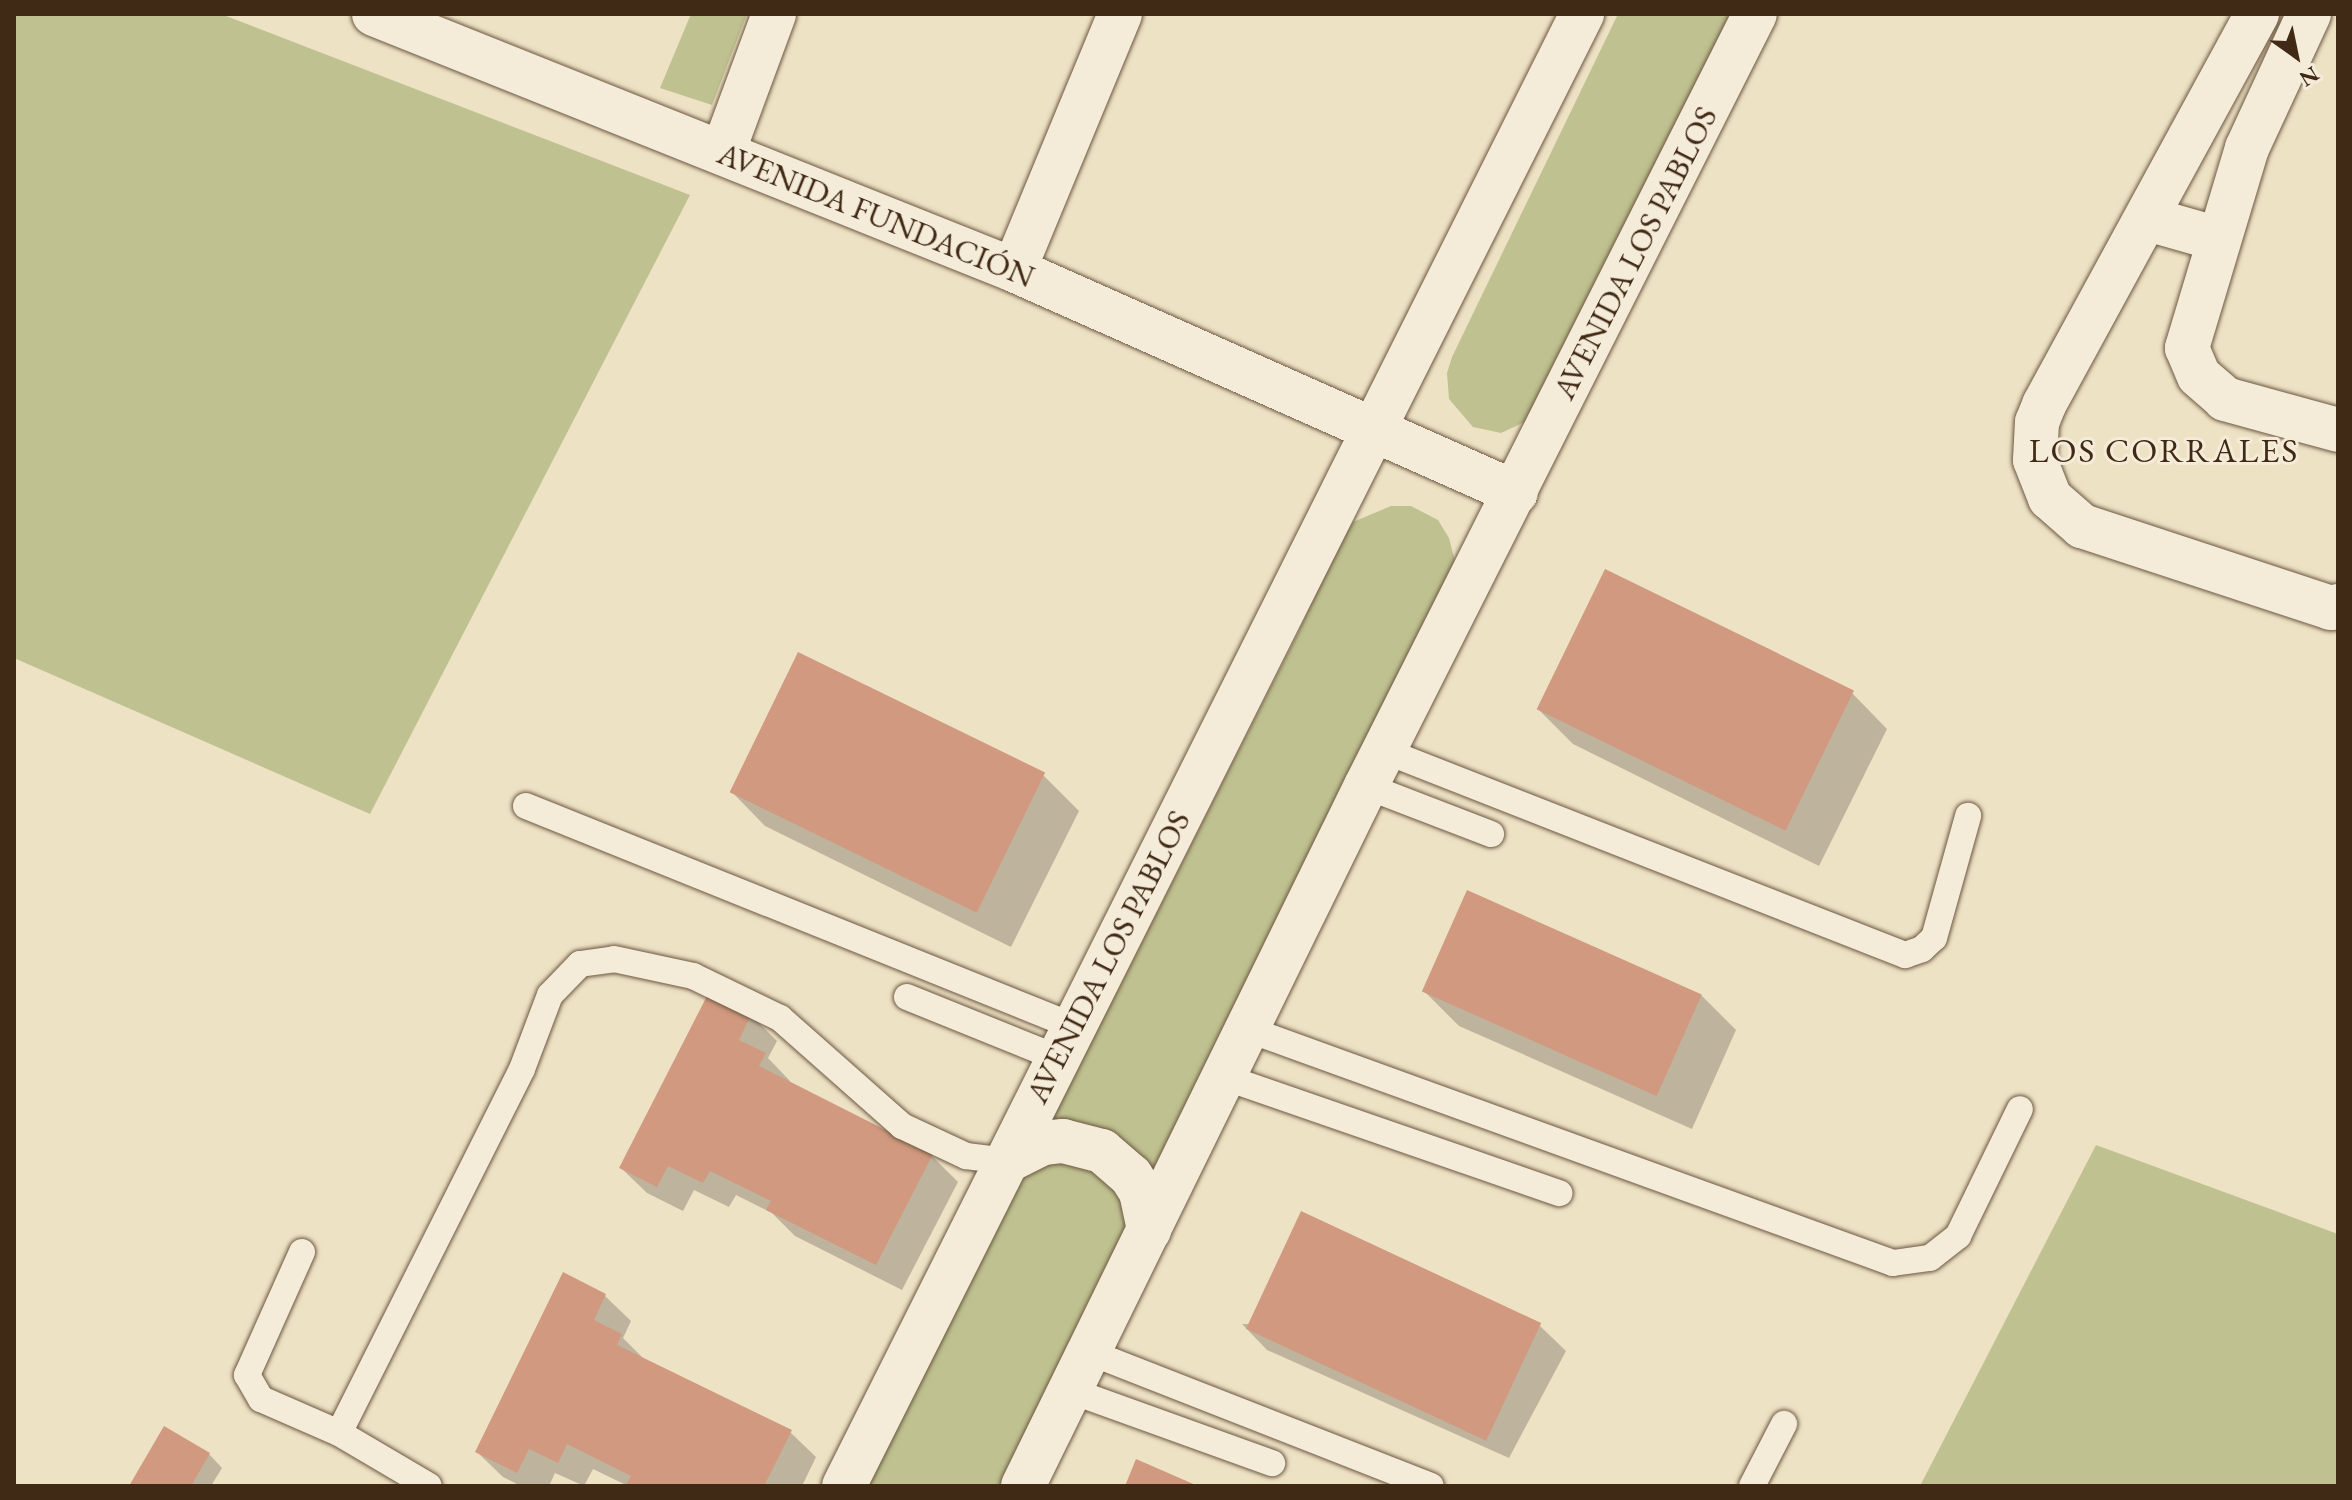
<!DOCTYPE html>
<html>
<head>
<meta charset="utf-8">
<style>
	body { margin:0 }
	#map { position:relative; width:2352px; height:1500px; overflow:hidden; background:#eee2c5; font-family:"EB Garamond",serif }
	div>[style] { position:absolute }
	.green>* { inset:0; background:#bfc190 }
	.shadow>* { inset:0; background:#0003 }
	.building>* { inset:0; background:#d1997f; transform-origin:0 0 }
	.roads { filter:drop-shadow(0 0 2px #6c5841) drop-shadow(0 0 2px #6c5841) }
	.lane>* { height:26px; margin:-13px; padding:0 13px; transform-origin:13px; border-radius:13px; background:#f4ecd9 }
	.street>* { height:44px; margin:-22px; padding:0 22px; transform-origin:22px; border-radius:22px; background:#f4ecd9 }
	.secondary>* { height:44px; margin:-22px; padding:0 22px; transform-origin:22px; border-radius:22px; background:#f4ecd9 }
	span { translate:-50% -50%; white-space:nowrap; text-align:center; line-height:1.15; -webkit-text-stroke:6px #f4ecd9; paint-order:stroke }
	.street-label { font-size:32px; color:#412a15 }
	.neighbourhood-label { font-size:34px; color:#412a15; letter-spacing:2px }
	.frame { position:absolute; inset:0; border:16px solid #412a15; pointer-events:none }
	.north { position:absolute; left:2256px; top:16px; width:80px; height:80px; -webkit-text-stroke:6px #f4ecd9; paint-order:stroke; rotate:147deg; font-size:22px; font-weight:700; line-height:32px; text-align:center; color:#412a15 }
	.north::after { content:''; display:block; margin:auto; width:28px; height:36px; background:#412a15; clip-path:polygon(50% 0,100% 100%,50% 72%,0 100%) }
</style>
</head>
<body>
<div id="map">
	<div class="green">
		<i style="clip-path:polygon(14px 14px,221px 14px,690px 195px,370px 814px,14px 658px)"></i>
		<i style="clip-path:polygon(691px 14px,747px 14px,712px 105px,660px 88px)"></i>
		<i style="clip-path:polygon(1618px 14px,1736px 14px,1529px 420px,1501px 433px,1473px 427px,1449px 399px,1447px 373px,1452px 357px)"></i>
		<i style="clip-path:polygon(1391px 506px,1411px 506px,1438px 520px,1449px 538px,1457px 569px,999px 1486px,867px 1486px,1296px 637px,1337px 548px,1353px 522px)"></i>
		<i style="clip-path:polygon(2096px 1145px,2338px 1234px,2338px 1486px,1920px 1486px)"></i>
	</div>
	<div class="shadow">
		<i style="clip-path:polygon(1852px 693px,1887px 729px,1819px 866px,1573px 744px,1538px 709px)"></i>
		<i style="clip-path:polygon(1044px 776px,1079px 811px,1011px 947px,765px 826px,730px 790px)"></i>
		<i style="clip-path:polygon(1424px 991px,1701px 995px,1736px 1030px,1692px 1129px,1459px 1026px)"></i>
		<i style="clip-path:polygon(751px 1015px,777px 1041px,768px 1058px,790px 1081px,789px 1084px,932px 1156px,958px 1182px,902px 1290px,795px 1236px,772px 1213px,736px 1195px,729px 1207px,694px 1190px,683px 1211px,647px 1193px,621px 1168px)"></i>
		<i style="clip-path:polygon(564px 1275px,605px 1296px,631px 1321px,623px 1338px,646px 1361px,790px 1432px,816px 1457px,802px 1486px,628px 1486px,593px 1469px,584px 1486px,555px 1473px,549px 1486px,521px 1486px,503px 1477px,477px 1452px)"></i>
		<i style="clip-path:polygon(1242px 1324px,1540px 1326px,1566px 1351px,1509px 1458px,1267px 1350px)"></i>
		<i style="clip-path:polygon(209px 1454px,222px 1468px,211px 1486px,131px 1486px)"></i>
	</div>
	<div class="building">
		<i style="left:1605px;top:569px;width:277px;height:156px;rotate:26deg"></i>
		<i style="left:798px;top:652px;width:275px;height:156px;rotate:26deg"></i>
		<i style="left:1467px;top:890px;width:257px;height:111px;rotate:24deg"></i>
		<i style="clip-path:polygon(709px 992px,752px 1013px,739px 1040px,766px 1053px,759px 1066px,933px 1154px,876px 1265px,766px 1210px,771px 1201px,710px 1171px,703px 1183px,668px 1166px,657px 1187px,619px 1168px)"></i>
		<i style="left:1301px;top:1211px;width:265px;height:130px;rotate:25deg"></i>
		<i style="clip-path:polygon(563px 1272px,606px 1294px,594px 1320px,622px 1334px,617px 1345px,792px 1430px,764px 1486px,625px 1486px,631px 1476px,567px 1444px,558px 1463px,529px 1449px,517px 1473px,475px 1452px)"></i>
		<i style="clip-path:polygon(164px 1426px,210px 1453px,191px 1486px,129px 1486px)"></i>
		<i style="clip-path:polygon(1136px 1459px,1198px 1486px,1125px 1486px)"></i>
	</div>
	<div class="roads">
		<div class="lane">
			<i style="left:1385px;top:751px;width:559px;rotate:21.42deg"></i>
			<i style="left:1905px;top:955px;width:18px;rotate:-19deg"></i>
			<i style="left:1922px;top:949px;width:16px;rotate:-43deg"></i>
			<i style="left:1934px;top:938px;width:127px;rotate:-74.4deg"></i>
			<i style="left:1366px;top:786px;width:134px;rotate:21deg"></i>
			<i style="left:526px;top:806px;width:590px;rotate:21.91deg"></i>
			<i style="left:907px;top:997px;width:163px;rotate:22deg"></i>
			<i style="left:1247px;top:1029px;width:687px;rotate:19.91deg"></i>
			<i style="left:1893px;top:1263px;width:37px;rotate:-8deg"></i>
			<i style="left:1930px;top:1258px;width:36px;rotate:-38deg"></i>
			<i style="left:1958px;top:1236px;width:141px;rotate:-64deg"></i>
			<i style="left:1224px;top:1077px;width:355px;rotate:19.1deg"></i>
			<i style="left:302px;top:1252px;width:135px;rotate:114.1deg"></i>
			<i style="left:247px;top:1375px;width:28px;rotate:60deg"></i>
			<i style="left:261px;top:1399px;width:85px;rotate:23.6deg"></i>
			<i style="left:339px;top:1433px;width:104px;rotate:30.5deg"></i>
			<i style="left:1089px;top:1352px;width:367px;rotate:21.4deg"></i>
			<i style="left:1069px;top:1390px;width:216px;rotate:19.8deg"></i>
			<i style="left:339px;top:1433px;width:407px;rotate:-63.3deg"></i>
			<i style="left:522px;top:1069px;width:79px;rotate:-69.3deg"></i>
			<i style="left:550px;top:995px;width:43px;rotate:-45.9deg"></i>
			<i style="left:580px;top:964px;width:34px;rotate:-8deg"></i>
			<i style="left:614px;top:959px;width:81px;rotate:12.1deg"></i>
			<i style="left:693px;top:976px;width:97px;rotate:25.8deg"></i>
			<i style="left:780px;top:1018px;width:163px;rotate:41.5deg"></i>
			<i style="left:902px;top:1126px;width:71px;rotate:25.1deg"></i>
			<i style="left:966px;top:1156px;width:41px;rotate:7deg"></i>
			<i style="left:1752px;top:1486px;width:70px;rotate:-62.7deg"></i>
		</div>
		<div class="street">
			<i style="left:374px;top:14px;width:689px;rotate:21.8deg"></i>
			<i style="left:1014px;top:270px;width:549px;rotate:23.95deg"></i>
			<i style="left:2257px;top:14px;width:445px;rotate:118.6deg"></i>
			<i style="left:2044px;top:405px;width:18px;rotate:112deg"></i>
			<i style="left:2037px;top:422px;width:38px;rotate:93deg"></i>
			<i style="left:2035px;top:460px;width:41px;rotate:68.5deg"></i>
			<i style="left:2050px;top:498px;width:43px;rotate:41.2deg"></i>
			<i style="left:2082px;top:526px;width:262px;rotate:18.2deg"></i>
			<i style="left:2331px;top:608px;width:7px;rotate:-16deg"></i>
			<i style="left:2309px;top:14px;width:148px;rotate:114.8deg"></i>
			<i style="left:2247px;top:148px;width:209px;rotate:106.7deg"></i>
			<i style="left:2187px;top:348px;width:30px;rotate:67deg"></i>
			<i style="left:2199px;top:376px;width:35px;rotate:41deg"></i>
			<i style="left:2225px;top:399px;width:117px;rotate:15.3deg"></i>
			<i style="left:723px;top:152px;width:147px;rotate:-69.7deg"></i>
			<i style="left:2148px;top:219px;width:73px;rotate:15.9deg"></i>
			<i style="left:1014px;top:270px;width:277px;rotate:-67.5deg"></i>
		</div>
		<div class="secondary">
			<i style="left:1007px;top:1161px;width:40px;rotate:-26.6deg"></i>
			<i style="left:1043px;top:1143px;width:20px;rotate:-6deg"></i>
			<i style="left:1063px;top:1141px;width:40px;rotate:14.4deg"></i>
			<i style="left:1102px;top:1151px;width:38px;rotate:41deg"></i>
			<i style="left:1131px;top:1176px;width:19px;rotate:58deg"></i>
			<i style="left:1141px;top:1192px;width:39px;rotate:78deg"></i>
			<i style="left:844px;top:1486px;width:1647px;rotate:-63.37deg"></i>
			<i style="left:1023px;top:1486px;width:780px;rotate:-63.9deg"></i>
			<i style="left:1366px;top:786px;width:864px;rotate:-63.26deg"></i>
		</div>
	</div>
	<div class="street-label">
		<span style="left:876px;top:215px;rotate:22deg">AVENIDA FUNDACIÓN</span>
		<span style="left:1635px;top:253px;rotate:-63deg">AVENIDA LOS PABLOS</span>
		<span style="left:1108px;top:957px;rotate:-63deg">AVENIDA LOS PABLOS</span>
	</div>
	<div class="neighbourhood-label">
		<span style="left:2164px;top:451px">LOS CORRALES</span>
	</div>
	<div class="frame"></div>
	<div class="north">N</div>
</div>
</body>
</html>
